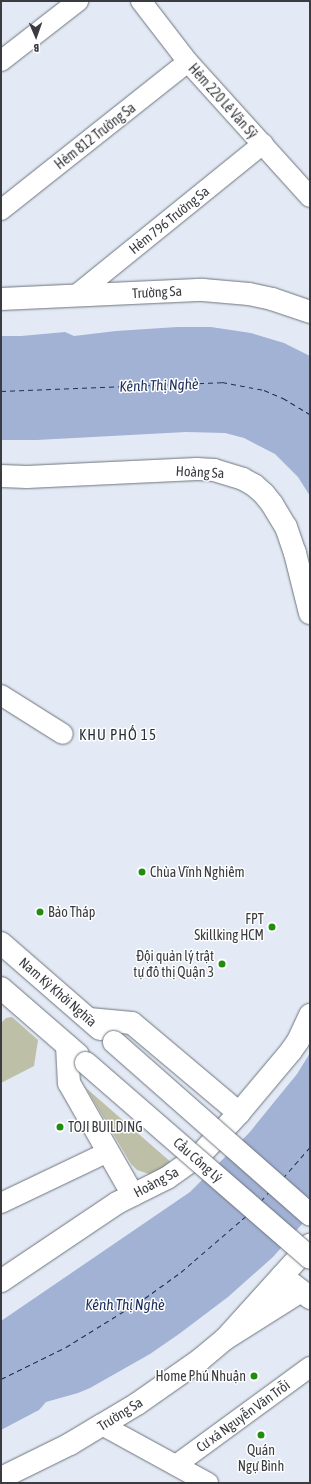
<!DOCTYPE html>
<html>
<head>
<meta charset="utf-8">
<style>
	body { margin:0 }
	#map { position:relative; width:311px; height:1484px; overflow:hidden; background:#e3eaf5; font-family:"Asap Condensed",sans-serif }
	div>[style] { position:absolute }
	.green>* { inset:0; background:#bdbfa7 }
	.water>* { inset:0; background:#a2b2d5 }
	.ferry>* { height:1px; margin-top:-0.5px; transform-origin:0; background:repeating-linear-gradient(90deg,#1c2f5b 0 5px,transparent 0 9px) }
	.roads { filter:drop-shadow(0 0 1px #6e747d) drop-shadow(0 0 1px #6e747d) }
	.street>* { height:20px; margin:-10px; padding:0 10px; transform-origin:10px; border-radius:10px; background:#fff }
	.secondary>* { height:22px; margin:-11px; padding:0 11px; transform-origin:11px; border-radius:11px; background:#fff }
	.primary>* { height:22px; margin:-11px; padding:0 11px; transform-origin:11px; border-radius:11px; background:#fff }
	.bridges { filter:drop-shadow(0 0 1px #6e747d) drop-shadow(0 0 1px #6e747d) }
	.primary-bridge>* { height:22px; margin:-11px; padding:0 11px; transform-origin:11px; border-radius:11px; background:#fff }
	.dots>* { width:11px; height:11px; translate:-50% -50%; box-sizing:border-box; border:2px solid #fff; border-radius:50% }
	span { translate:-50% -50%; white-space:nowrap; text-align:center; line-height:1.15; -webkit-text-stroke:3px #fff; paint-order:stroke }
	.street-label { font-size:14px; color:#3a3c41 }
	.poi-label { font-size:14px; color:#3a3c41 }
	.left { translate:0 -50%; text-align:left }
	.right { translate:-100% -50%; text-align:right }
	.water-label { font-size:15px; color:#1c2f5b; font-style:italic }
	.neighbourhood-label { font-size:15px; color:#282d35; letter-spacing:1px }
	.frame { position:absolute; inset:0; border:2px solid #3a3c41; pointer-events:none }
	.north { position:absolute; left:16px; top:16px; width:40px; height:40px; -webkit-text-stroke:3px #fff; paint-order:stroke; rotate:178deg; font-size:11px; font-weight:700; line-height:16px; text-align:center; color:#3a3c41 }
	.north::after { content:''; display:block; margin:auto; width:14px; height:18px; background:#3a3c41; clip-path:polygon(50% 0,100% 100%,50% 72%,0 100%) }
</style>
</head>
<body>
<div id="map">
	<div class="green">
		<i style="clip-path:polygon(12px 1017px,38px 1040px,34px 1066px,1px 1083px,1px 1023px,6px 1018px)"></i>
		<i style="clip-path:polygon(86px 1088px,173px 1164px,164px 1172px,149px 1174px,137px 1170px,131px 1164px)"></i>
	</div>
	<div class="water">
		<i style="clip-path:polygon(177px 327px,211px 327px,251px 333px,284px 343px,310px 356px,310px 496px,298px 477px,275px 454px,244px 438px,225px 433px,186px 432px,37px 440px,1px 440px,1px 336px,21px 336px,65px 332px,74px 336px,116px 331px)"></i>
		<i style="clip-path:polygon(310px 1053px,310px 1215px,273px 1257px,228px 1297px,179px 1334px,150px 1354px,90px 1388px,78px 1393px,46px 1402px,39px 1410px,1px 1430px,1px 1321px,190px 1192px,249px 1133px,297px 1074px)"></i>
	</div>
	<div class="ferry">
		<i style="left:1px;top:391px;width:221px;rotate:-2.3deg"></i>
		<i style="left:222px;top:382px;width:43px;rotate:10.8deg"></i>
		<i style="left:264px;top:390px;width:21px;rotate:23deg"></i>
		<i style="left:283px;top:398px;width:31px;rotate:31deg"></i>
		<i style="left:283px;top:1178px;width:41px;rotate:-48.9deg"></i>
		<i style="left:261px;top:1201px;width:11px;rotate:-49deg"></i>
		<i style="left:1px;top:1379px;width:72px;rotate:-26.2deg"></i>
		<i style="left:66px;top:1347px;width:93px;rotate:-31.8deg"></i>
		<i style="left:145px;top:1298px;width:44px;rotate:-35.8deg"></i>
		<i style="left:181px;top:1272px;width:86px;rotate:-40.7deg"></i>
	</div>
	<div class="roads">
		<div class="street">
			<i style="left:141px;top:1px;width:77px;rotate:52.4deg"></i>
			<i style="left:188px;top:62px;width:182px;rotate:47.9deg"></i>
			<i style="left:1px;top:61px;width:98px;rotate:-37.9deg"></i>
			<i style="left:1px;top:210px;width:238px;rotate:-38.4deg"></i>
			<i style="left:75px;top:296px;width:242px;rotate:-39deg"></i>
			<i style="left:1px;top:695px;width:73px;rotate:32.2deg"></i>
			<i style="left:1px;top:1203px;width:119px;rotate:-25.5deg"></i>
			<i style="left:102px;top:1425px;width:121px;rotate:28.7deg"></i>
			<i style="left:176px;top:1465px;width:166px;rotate:-36.2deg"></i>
		</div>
		<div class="secondary">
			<i style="left:1px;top:299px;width:202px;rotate:-2.6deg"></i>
			<i style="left:203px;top:290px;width:46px;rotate:5deg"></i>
			<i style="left:249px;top:294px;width:24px;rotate:12deg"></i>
			<i style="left:272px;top:299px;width:40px;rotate:18.9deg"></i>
			<i style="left:1px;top:476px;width:26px;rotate:2deg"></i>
			<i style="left:27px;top:477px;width:170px;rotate:-2.7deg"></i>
			<i style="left:197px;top:469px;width:17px;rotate:3deg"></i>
			<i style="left:214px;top:470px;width:30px;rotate:17deg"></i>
			<i style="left:243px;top:479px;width:13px;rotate:29deg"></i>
			<i style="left:254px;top:485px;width:13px;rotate:42deg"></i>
			<i style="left:264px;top:494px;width:13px;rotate:51deg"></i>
			<i style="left:272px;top:504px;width:27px;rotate:59deg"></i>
			<i style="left:286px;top:527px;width:28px;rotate:71deg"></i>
			<i style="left:295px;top:553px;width:62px;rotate:76deg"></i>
			<i style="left:1px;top:1281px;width:140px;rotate:-33.9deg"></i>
			<i style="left:117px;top:1203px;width:56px;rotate:-26.6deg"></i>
			<i style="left:167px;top:1178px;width:42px;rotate:-35.2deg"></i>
			<i style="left:201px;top:1154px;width:56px;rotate:-47.2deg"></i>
			<i style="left:239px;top:1113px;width:81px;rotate:-50deg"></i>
			<i style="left:291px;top:1051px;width:12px;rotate:-55deg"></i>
			<i style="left:298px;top:1041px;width:29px;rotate:-65deg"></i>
			<i style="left:1px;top:1478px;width:77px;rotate:-26.2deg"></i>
			<i style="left:70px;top:1444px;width:37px;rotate:-31deg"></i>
			<i style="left:102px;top:1425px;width:41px;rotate:-31deg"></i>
			<i style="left:137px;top:1404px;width:78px;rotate:-35.1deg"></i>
			<i style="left:201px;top:1359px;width:31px;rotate:-40deg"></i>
			<i style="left:225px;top:1339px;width:127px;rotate:-47.9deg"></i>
		</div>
		<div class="primary">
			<i style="left:1px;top:943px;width:131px;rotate:41deg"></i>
			<i style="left:1px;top:988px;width:102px;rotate:41deg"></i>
			<i style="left:89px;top:1019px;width:43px;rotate:5.3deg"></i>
			<i style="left:132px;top:1023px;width:140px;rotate:40.1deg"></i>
			<i style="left:67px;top:1046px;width:37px;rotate:87deg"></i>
			<i style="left:69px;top:1083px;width:129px;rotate:60.3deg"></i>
			<i style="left:282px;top:1276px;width:36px;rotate:38deg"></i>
			<i style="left:225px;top:1339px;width:90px;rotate:-32.3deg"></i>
		</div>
	</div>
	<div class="bridges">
		<div class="primary-bridge">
			<i style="left:114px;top:1042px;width:261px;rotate:41.4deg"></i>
			<i style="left:86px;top:1063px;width:297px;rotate:41deg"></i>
		</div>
	</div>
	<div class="dots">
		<i style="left:142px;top:872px;background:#218d0f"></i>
		<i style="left:40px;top:912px;background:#218d0f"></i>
		<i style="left:272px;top:927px;background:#218d0f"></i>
		<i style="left:222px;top:964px;background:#218d0f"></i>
		<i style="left:60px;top:1127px;background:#218d0f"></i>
		<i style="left:254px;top:1376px;background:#218d0f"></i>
		<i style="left:261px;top:1435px;background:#218d0f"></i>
	</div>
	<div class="street-label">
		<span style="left:223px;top:101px;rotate:48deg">Hẻm 220 Lê Văn Sỹ</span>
		<span style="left:95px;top:136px;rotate:-38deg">Hẻm 812 Trường Sa</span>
		<span style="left:169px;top:220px;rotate:-39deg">Hẻm 796 Trường Sa</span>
		<span style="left:157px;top:292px;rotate:-3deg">Trường Sa</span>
		<span style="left:200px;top:472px;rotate:3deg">Hoàng Sa</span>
		<span style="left:58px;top:992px;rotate:41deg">Nam Kỳ Khởi Nghĩa</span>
		<span style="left:198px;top:1160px;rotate:41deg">Cầu Công Lý</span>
		<span style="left:156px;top:1182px;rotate:-28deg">Hoàng Sa</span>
		<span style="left:120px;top:1414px;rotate:-32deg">Trường Sa</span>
		<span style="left:243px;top:1416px;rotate:-36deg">Cư xá Nguyễn Văn Trỗi</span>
	</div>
	<div class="poi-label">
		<span class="left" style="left:150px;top:872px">Chùa Vĩnh Nghiêm</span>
		<span class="left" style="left:48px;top:912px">Bảo Tháp</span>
		<span class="right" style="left:264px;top:927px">FPT<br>Skillking HCM</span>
		<span class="right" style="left:214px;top:964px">Đội quản lý trật<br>tự đô thị Quận 3</span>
		<span class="left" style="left:68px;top:1127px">TOJI BUILDING</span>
		<span class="right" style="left:246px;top:1376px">Home Phú Nhuận</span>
		<span style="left:261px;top:1458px">Quán<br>Ngự Bình</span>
	</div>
	<div class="water-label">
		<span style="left:159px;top:385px;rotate:-2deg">Kênh Thị Nghè</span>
		<span style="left:125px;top:1305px">Kênh Thị Nghè</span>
	</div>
	<div class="neighbourhood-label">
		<span style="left:118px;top:735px">KHU PHỐ 15</span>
	</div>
	<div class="frame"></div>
	<div class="north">B</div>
</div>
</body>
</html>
